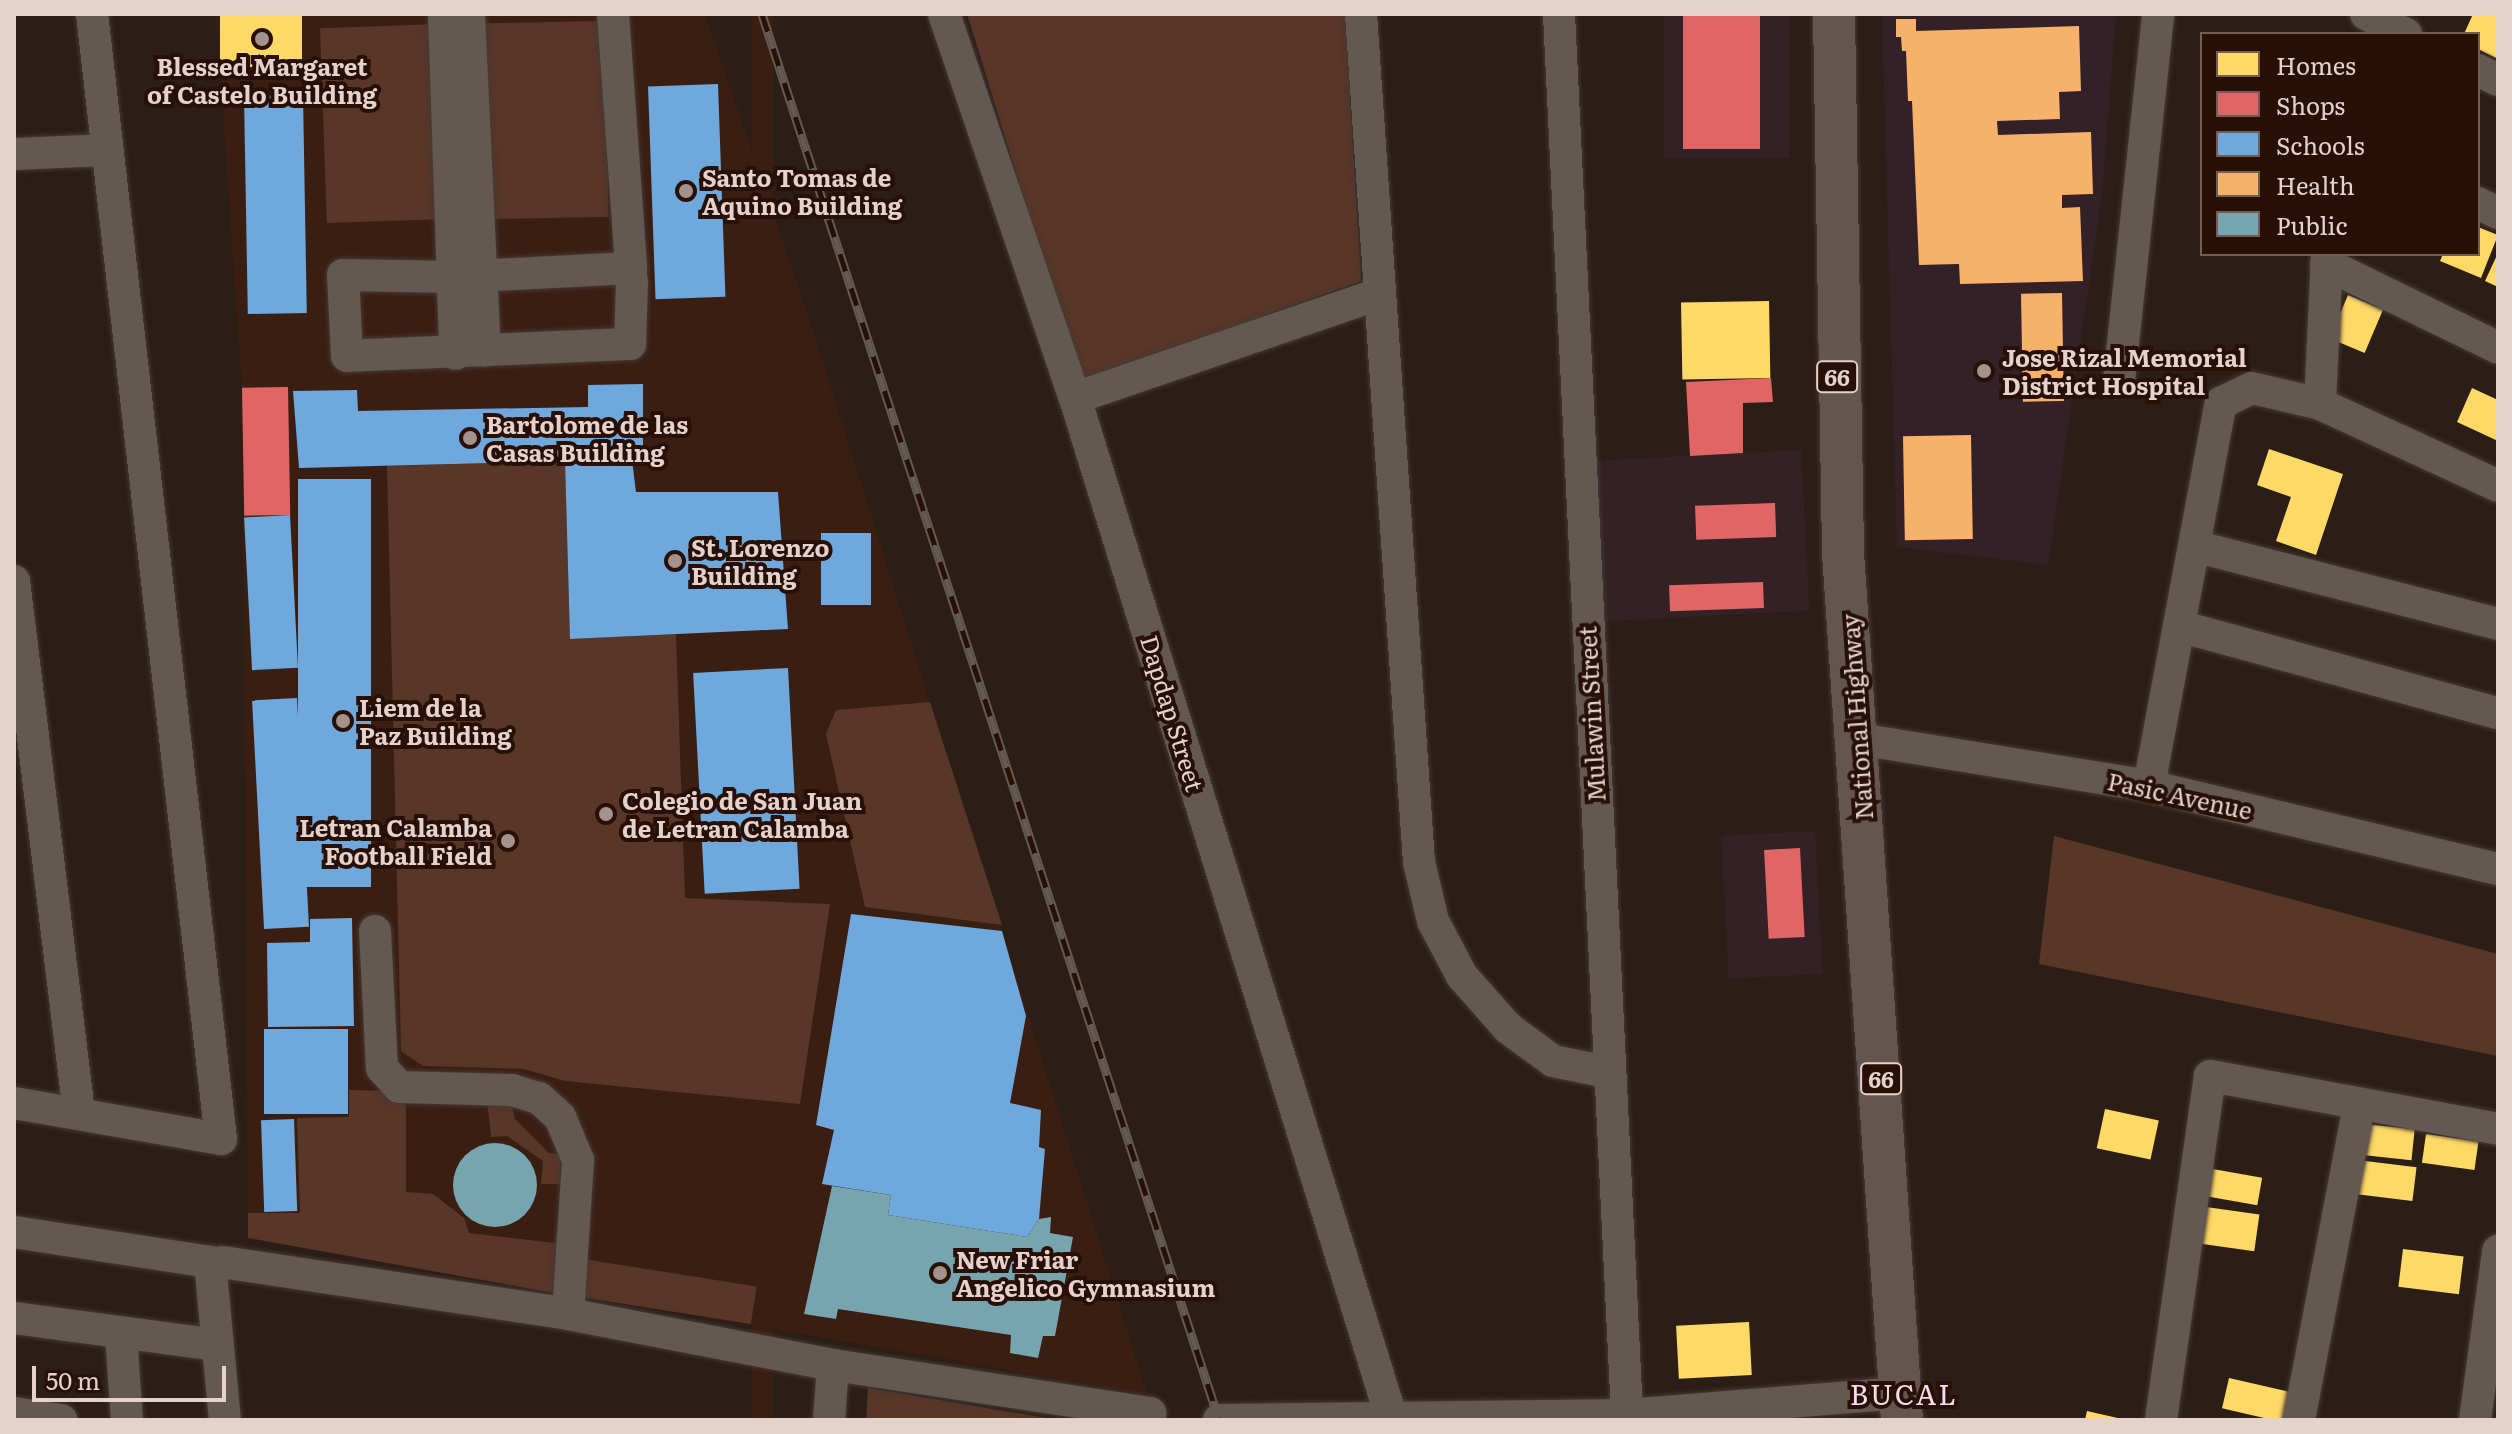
<!DOCTYPE html>
<html>
<head>
<meta charset="utf-8">
<style>
	body { margin:0 }
	#map { position:relative; width:2512px; height:1434px; overflow:hidden; background:#2b1e17; font-family:Literata,serif }
	div>[style] { position:absolute }
	.commercial>* { inset:0; background:#342126; transform-origin:0 0 }
	.built>* { inset:0; background:#3b1e12; transform-origin:0 0 }
	.medical>* { inset:0; background:#342127 }
	.green>* { inset:0; background:#583628; transform-origin:0 0 }
	.homes>* { inset:0; background:#ffd966; transform-origin:0 0 }
	.shops>* { inset:0; background:#e06666; transform-origin:0 0 }
	.schools>* { inset:0; background:#6fa8dc; transform-origin:0 0 }
	.health>* { inset:0; background:#f6b26b; transform-origin:0 0 }
	.public>* { inset:0; background:#76a5af }
	.round { border-radius:50% }
	.roads { filter:drop-shadow(0 0 2px #453935) drop-shadow(0 0 2px #453935) }
	.minor>* { height:32px; margin:-16px; padding:0 16px; transform-origin:16px; border-radius:16px; background:#635852 }
	.major>* { height:42px; margin:-21px; padding:0 21px; transform-origin:21px; border-radius:21px; background:#63554f }
	.rail>* { height:9px; margin-top:-4.5px; transform-origin:0; background:repeating-linear-gradient(90deg,#281007 0 18px,#635a54 0 36px); box-sizing:border-box; border-block:2px solid #635a54 }
	.dots>* { width:22px; height:22px; translate:-50% -50%; box-sizing:border-box; border:4px solid #281007; border-radius:50% }
	span { translate:-50% -50%; white-space:nowrap; text-align:center; line-height:1.15; -webkit-text-stroke:8px #281007; paint-order:stroke }
	.shield-label span { padding:2px 6px; background:#281007; border:2px solid; border-radius:6px; -webkit-text-stroke-width:0 }
	.shield-label { font-size:22px; color:#e4d2cb; font-weight:700 }
	.poi-label { font-size:24px; color:#e4d2cb; font-weight:700 }
	.left { translate:0 -50%; text-align:left }
	.right { translate:-100% -50%; text-align:right }
	.street-label { font-size:24px; color:#e4d2cb }
	.quarter-label { font-size:28px; color:#f7daed; letter-spacing:2px }
	.frame { position:absolute; inset:0; border:16px solid #e4d2cb; pointer-events:none }
	.legend { position:absolute; left:2200px; top:32px; width:280px; height:224px; box-sizing:border-box; background:#281007; border:2px solid #735e55; margin:0; padding:10px 14px; list-style:none; font-size:24px; color:#e4d2cb }
	.legend li { display:flex; align-items:center; gap:16px; height:40px }
	.legend b { width:40px; border:2px solid #735e55 }
	.scale { position:absolute; left:32px; top:1366px; width:194px; height:36px; box-sizing:border-box; border:4px solid #e4d2cb; border-top:0; padding-left:10px; font-size:24px; line-height:28px; white-space:nowrap; color:#e4d2cb; -webkit-text-stroke:6px #281007; paint-order:stroke }
</style>
</head>
<body>
<div id="map">
	<div class="commercial">
		<i style="left:1664px;top:14px;width:125px;height:144px"></i>
		<i style="left:1801px;top:450px;width:161px;height:212px;rotate:87deg"></i>
		<i style="left:1815px;top:831px;width:143px;height:94px;rotate:87deg"></i>
	</div>
	<div class="built">
		<i style="clip-path:polygon(216px 14px,705px 14px,811px 324px,1147px 1394px,248px 1238px,242px 388px)"></i>
		<i style="left:752px;top:14px;width:21px;height:1478px"></i>
	</div>
	<div class="medical">
		<i style="clip-path:polygon(1882px 14px,2116px 14px,2102px 195px,2048px 565px,1897px 547px)"></i>
	</div>
	<div class="green">
		<i style="clip-path:polygon(967px 14px,1345px 14px,1361px 281px,1081px 382px)"></i>
		<i style="left:605px;top:21px;width:196px;height:122px;rotate:89deg"></i>
		<i style="left:440px;top:24px;width:195px;height:120px;rotate:88deg"></i>
		<i style="clip-path:polygon(565px 461px,570px 639px,676px 634px,685px 898px,830px 904px,800px 1104px,565px 1081px,524px 1069px,423px 1066px,401px 1051px,387px 466px)"></i>
		<i style="clip-path:polygon(930px 702px,1002px 925px,865px 907px,826px 734px,836px 710px)"></i>
		<i style="clip-path:polygon(2054px 836px,2498px 954px,2498px 1056px,2039px 964px)"></i>
		<i style="clip-path:polygon(349px 1090px,406px 1091px,406px 1192px,433px 1194px,464px 1218px,469px 1233px,555px 1243px,556px 1232px,571px 1234px,565px 1295px,248px 1238px,248px 1213px,300px 1213px,297px 1118px,349px 1117px)"></i>
		<i style="clip-path:polygon(510px 1098px,515px 1119px,549px 1153px,561px 1154px,560px 1184px,541px 1184px,543px 1161px,507px 1136px,491px 1137px,487px 1100px)"></i>
		<i style="left:577px;top:1258px;width:182px;height:38px;rotate:9deg"></i>
		<i style="clip-path:polygon(868px 1388px,1059px 1420px,866px 1420px)"></i>
	</div>
	<div class="homes">
		<i style="left:220px;top:14px;width:82px;height:53px"></i>
		<i style="clip-path:polygon(2473px 14px,2498px 14px,2498px 59px,2478px 49px,2478px 34px,2464px 34px)"></i>
		<i style="clip-path:polygon(2478px 227px,2498px 235px,2481px 278px,2440px 261px,2443px 254px,2478px 254px)"></i>
		<i style="clip-path:polygon(2498px 253px,2498px 287px,2485px 281px)"></i>
		<i style="left:2348px;top:295px;width:38px;height:47px;rotate:23deg"></i>
		<i style="left:1769px;top:301px;width:77px;height:88px;rotate:89deg"></i>
		<i style="clip-path:polygon(2472px 388px,2498px 400px,2498px 441px,2457px 422px)"></i>
		<i style="clip-path:polygon(2269px 449px,2343px 474px,2316px 555px,2276px 541px,2291px 497px,2257px 485px)"></i>
		<i style="left:2105px;top:1109px;width:55px;height:40px;rotate:12deg"></i>
		<i style="left:2364px;top:1124px;width:51px;height:31px;rotate:6deg"></i>
		<i style="left:2426px;top:1134px;width:53px;height:29px;rotate:8deg"></i>
		<i style="left:2357px;top:1160px;width:60px;height:34px;rotate:7deg"></i>
		<i style="left:2207px;top:1168px;width:56px;height:28px;rotate:10deg"></i>
		<i style="left:2199px;top:1206px;width:61px;height:37px;rotate:8deg"></i>
		<i style="left:2403px;top:1249px;width:61px;height:38px;rotate:7deg"></i>
		<i style="left:1749px;top:1322px;width:53px;height:73px;rotate:87deg"></i>
		<i style="left:2229px;top:1378px;width:62px;height:31px;rotate:13deg"></i>
		<i style="clip-path:polygon(2087px 1411px,2122px 1419px,2121px 1420px,2085px 1420px)"></i>
	</div>
	<div class="shops">
		<i style="left:1683px;top:14px;width:77px;height:135px"></i>
		<i style="clip-path:polygon(1771px 378px,1773px 402px,1743px 403px,1743px 453px,1690px 456px,1686px 382px)"></i>
		<i style="left:288px;top:387px;width:128px;height:46px;rotate:89deg"></i>
		<i style="left:1775px;top:503px;width:34px;height:80px;rotate:88deg"></i>
		<i style="left:1763px;top:582px;width:26px;height:94px;rotate:88deg"></i>
		<i style="left:1800px;top:848px;width:89px;height:36px;rotate:87deg"></i>
	</div>
	<div class="schools">
		<i style="left:718px;top:84px;width:213px;height:70px;rotate:88deg"></i>
		<i style="left:303px;top:95px;width:218px;height:59px;rotate:89deg"></i>
		<i style="clip-path:polygon(643px 384px,643px 459px,632px 460px,636px 492px,778px 492px,788px 629px,570px 639px,565px 461px,299px 468px,293px 391px,357px 390px,358px 411px,588px 407px,588px 385px)"></i>
		<i style="left:298px;top:479px;width:73px;height:408px"></i>
		<i style="left:290px;top:515px;width:153px;height:46px;rotate:87deg"></i>
		<i style="left:871px;top:533px;width:72px;height:50px;rotate:90deg"></i>
		<i style="left:788px;top:668px;width:221px;height:95px;rotate:87deg"></i>
		<i style="left:297px;top:698px;width:229px;height:45px;rotate:87deg"></i>
		<i style="clip-path:polygon(851px 914px,1002px 931px,1026px 1016px,1010px 1103px,1041px 1110px,1039px 1147px,1045px 1149px,1039px 1219px,1027px 1237px,888px 1215px,891px 1195px,822px 1184px,834px 1130px,816px 1125px)"></i>
		<i style="clip-path:polygon(352px 918px,354px 1026px,268px 1027px,267px 943px,310px 942px,310px 919px)"></i>
		<i style="left:264px;top:1029px;width:84px;height:85px"></i>
		<i style="left:294px;top:1119px;width:92px;height:33px;rotate:88deg"></i>
	</div>
	<div class="health">
		<i style="clip-path:polygon(1896px 19px,1916px 19px,1916px 31px,2079px 26px,2081px 91px,2059px 92px,2060px 119px,1997px 121px,1998px 135px,2091px 132px,2093px 194px,2062px 195px,2062px 208px,2080px 207px,2083px 281px,1960px 284px,1959px 264px,1919px 265px,1912px 101px,1908px 101px,1906px 51px,1902px 51px,1901px 37px,1896px 37px)"></i>
		<i style="left:2062px;top:293px;width:108px;height:41px;rotate:89deg"></i>
		<i style="left:1971px;top:435px;width:104px;height:68px;rotate:89deg"></i>
	</div>
	<div class="public">
		<i class="round" style="left:453px;top:1143px;width:84px;height:84px"></i>
		<i style="clip-path:polygon(832px 1186px,891px 1195px,888px 1215px,1027px 1237px,1039px 1219px,1051px 1217px,1050px 1233px,1073px 1237px,1055px 1336px,1043px 1336px,1038px 1358px,1010px 1353px,1011px 1335px,838px 1309px,836px 1319px,804px 1314px)"></i>
	</div>
	<div class="roads">
		<div class="minor">
			<i style="left:444px;top:14px;width:340px;rotate:88.1deg"></i>
			<i style="left:469px;top:14px;width:337px;rotate:87.3deg"></i>
			<i style="left:613px;top:14px;width:255px;rotate:85.9deg"></i>
			<i style="left:631px;top:268px;width:8px;rotate:90deg"></i>
			<i style="left:631px;top:276px;width:6px;rotate:81deg"></i>
			<i style="left:632px;top:282px;width:62px;rotate:91.8deg"></i>
			<i style="left:630px;top:344px;width:283px;rotate:177.6deg"></i>
			<i style="left:347px;top:356px;width:81px;rotate:-92.8deg"></i>
			<i style="left:343px;top:275px;width:113px;rotate:1deg"></i>
			<i style="left:456px;top:277px;width:175px;rotate:-2.9deg"></i>
			<i style="left:944px;top:14px;width:406px;rotate:71.2deg"></i>
			<i style="left:1075px;top:398px;width:1066px;rotate:72.76deg"></i>
			<i style="left:1361px;top:14px;width:850px;rotate:86.09deg"></i>
			<i style="left:1419px;top:862px;width:61px;rotate:76.7deg"></i>
			<i style="left:1433px;top:921px;width:62px;rotate:62.2deg"></i>
			<i style="left:1462px;top:976px;width:69px;rotate:48.5deg"></i>
			<i style="left:1508px;top:1028px;width:56px;rotate:36.3deg"></i>
			<i style="left:1553px;top:1061px;width:55px;rotate:11.5deg"></i>
			<i style="left:1559px;top:14px;width:1403px;rotate:87.22deg"></i>
			<i style="left:2366px;top:14px;width:45px;rotate:26.6deg"></i>
			<i style="left:2478px;top:70px;width:22px;rotate:27deg"></i>
			<i style="left:14px;top:154px;width:90px;rotate:-2.5deg"></i>
			<i style="left:2478px;top:203px;width:22px;rotate:27deg"></i>
			<i style="left:2326px;top:264px;width:191px;rotate:26deg"></i>
			<i style="left:2119px;top:381px;width:369px;rotate:-83.9deg"></i>
			<i style="left:1075px;top:398px;width:320px;rotate:-18.9deg"></i>
			<i style="left:2320px;top:404px;width:150px;rotate:-87.3deg"></i>
			<i style="left:2194px;top:546px;width:314px;rotate:14.4deg"></i>
			<i style="left:14px;top:581px;width:536px;rotate:83.03deg"></i>
			<i style="left:2179px;top:626px;width:331px;rotate:15.3deg"></i>
			<i style="left:1859px;top:739px;width:294px;rotate:9.2deg"></i>
			<i style="left:2149px;top:786px;width:359px;rotate:13.4deg"></i>
			<i style="left:2149px;top:786px;width:390px;rotate:-79.4deg"></i>
			<i style="left:2221px;top:403px;width:34px;rotate:-26deg"></i>
			<i style="left:2252px;top:388px;width:70px;rotate:13.2deg"></i>
			<i style="left:2320px;top:404px;width:196px;rotate:24.7deg"></i>
			<i style="left:375px;top:931px;width:137px;rotate:87.1deg"></i>
			<i style="left:382px;top:1068px;width:25px;rotate:48deg"></i>
			<i style="left:399px;top:1087px;width:113px;rotate:1.5deg"></i>
			<i style="left:512px;top:1090px;width:28px;rotate:17deg"></i>
			<i style="left:539px;top:1098px;width:28px;rotate:42deg"></i>
			<i style="left:560px;top:1117px;width:47px;rotate:67.3deg"></i>
			<i style="left:578px;top:1160px;width:154px;rotate:93.7deg"></i>
			<i style="left:14px;top:1103px;width:210px;rotate:9.9deg"></i>
			<i style="left:221px;top:1139px;width:1132px;rotate:-96.54deg"></i>
			<i style="left:14px;top:1232px;width:198px;rotate:8.7deg"></i>
			<i style="left:210px;top:1262px;width:159px;rotate:84.6deg"></i>
			<i style="left:222px;top:1262px;width:350px;rotate:8.5deg"></i>
			<i style="left:568px;top:1314px;width:270px;rotate:10.9deg"></i>
			<i style="left:833px;top:1365px;width:321px;rotate:8.6deg"></i>
			<i style="left:14px;top:1318px;width:205px;rotate:7.6deg"></i>
			<i style="left:121px;top:1335px;width:85px;rotate:86deg"></i>
			<i style="left:14px;top:1413px;width:48px;rotate:8.5deg"></i>
			<i style="left:829px;top:1420px;width:55px;rotate:-85.8deg"></i>
			<i style="left:1219px;top:1420px;width:408px;rotate:-0.7deg"></i>
			<i style="left:1627px;top:1415px;width:275px;rotate:-4.6deg"></i>
			<i style="left:2161px;top:1420px;width:347px;rotate:-81.9deg"></i>
			<i style="left:2210px;top:1076px;width:293px;rotate:10.4deg"></i>
			<i style="left:2299px;top:1420px;width:320px;rotate:-79.2deg"></i>
			<i style="left:2475px;top:1420px;width:171px;rotate:-82.2deg"></i>
		</div>
		<div class="major">
			<i style="left:1834px;top:14px;width:539px;rotate:89.04deg"></i>
			<i style="left:1843px;top:553px;width:869px;rotate:86.11deg"></i>
		</div>
	</div>
	<div class="rail">
		<i style="left:762px;top:14px;width:1478px;rotate:71.99deg"></i>
	</div>
	<div class="dots">
		<i style="left:262px;top:39px;background:#a3938c"></i>
		<i style="left:686px;top:191px;background:#a3938c"></i>
		<i style="left:1984px;top:371px;background:#a3938c"></i>
		<i style="left:470px;top:438px;background:#a3938c"></i>
		<i style="left:675px;top:561px;background:#a3938c"></i>
		<i style="left:343px;top:721px;background:#a3938c"></i>
		<i style="left:606px;top:814px;background:#a3938c"></i>
		<i style="left:508px;top:841px;background:#a3938c"></i>
		<i style="left:940px;top:1273px;background:#a3938c"></i>
	</div>
	<div class="shield-label">
		<span style="left:1837px;top:377px">66</span>
		<span style="left:1881px;top:1079px">66</span>
	</div>
	<div class="poi-label">
		<span style="left:262px;top:80px">Blessed Margaret<br>of Castelo Building</span>
		<span class="left" style="left:702px;top:191px">Santo Tomas de<br>Aquino Building</span>
		<span class="left" style="left:2002px;top:371px">Jose Rizal Memorial<br>District Hospital</span>
		<span class="left" style="left:486px;top:438px">Bartolome de las<br>Casas Building</span>
		<span class="left" style="left:691px;top:561px">St. Lorenzo<br>Building</span>
		<span class="left" style="left:359px;top:721px">Liem de la<br>Paz Building</span>
		<span class="left" style="left:622px;top:814px">Colegio de San Juan<br>de Letran Calamba</span>
		<span class="right" style="left:492px;top:841px">Letran Calamba<br>Football Field</span>
		<span class="left" style="left:956px;top:1273px">New Friar<br>Angelico Gymnasium</span>
	</div>
	<div class="street-label">
		<span style="left:1173px;top:713px;rotate:73deg">Dapdap Street</span>
		<span style="left:1591px;top:714px;rotate:-93deg">Mulawin Street</span>
		<span style="left:1856px;top:717px;rotate:-94deg">National Highway</span>
		<span style="left:2180px;top:795px;rotate:12deg">Pasic Avenue</span>
	</div>
	<div class="quarter-label">
		<span style="left:1904px;top:1393px">BUCAL</span>
	</div>
	<div class="frame"></div>
	<ul class="legend">
	<li><b style="height:22px;background:#ffd966"></b>Homes</li>
	<li><b style="height:22px;background:#e06666"></b>Shops</li>
	<li><b style="height:22px;background:#6fa8dc"></b>Schools</li>
	<li><b style="height:22px;background:#f6b26b"></b>Health</li>
	<li><b style="height:22px;background:#76a5af"></b>Public</li>
	</ul>
	<div class="scale">50 m</div>
</div>
</body>
</html>
